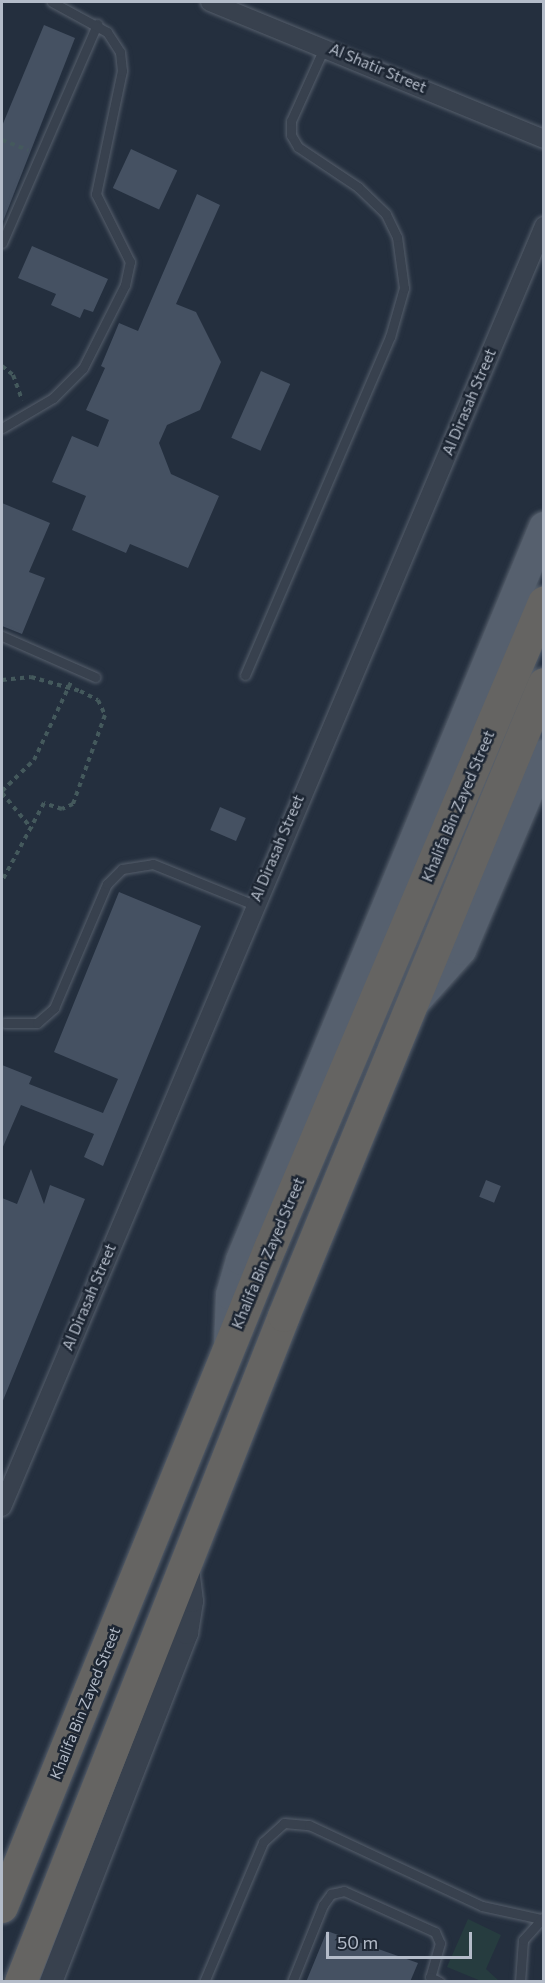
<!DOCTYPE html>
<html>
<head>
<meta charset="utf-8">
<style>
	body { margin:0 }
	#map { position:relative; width:545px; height:1983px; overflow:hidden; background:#242f3e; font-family:Commissioner,sans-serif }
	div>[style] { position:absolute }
	.green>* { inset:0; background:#263c3f }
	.building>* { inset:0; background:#455162; transform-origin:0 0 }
	.path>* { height:4px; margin-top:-2px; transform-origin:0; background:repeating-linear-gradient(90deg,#44595c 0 4.5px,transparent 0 9px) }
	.roads { filter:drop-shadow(0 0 2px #565f6c) drop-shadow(0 0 2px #565f6c) }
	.service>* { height:9px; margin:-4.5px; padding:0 4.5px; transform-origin:4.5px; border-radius:4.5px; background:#38414e }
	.minor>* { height:18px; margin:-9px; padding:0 9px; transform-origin:9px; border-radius:9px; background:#38414e }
	.tertiary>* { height:22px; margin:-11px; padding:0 11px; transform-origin:11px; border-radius:11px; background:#38414e }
	.primary>* { height:30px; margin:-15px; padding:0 15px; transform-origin:15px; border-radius:15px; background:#56606e }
	.trunk>* { height:32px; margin:-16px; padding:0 16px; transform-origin:16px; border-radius:16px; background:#656462 }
	span { translate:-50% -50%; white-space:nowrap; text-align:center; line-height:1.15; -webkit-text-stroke:5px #1d2633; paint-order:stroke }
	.street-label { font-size:15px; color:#b4bcc9 }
	.frame { position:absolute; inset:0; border:3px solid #b4bcc9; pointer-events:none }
	.scale { position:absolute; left:326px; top:1932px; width:146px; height:27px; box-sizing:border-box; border:3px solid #b4bcc9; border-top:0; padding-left:8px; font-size:18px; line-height:21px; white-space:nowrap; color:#b4bcc9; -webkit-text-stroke:4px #1d2633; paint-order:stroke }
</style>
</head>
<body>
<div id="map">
	<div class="green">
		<i style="clip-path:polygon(468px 1919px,501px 1935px,486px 1969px,499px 1981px,481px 1981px,447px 1967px)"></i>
	</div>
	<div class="building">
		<i style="clip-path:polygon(44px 25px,75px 38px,2px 224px,2px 126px)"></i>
		<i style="left:131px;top:149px;width:51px;height:43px;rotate:25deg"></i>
		<i style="clip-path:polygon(197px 194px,220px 205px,176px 304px,196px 312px,221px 362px,200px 410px,167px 425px,159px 443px,171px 474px,219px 496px,188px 568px,130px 544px,126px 553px,72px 530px,86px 496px,52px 482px,72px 436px,98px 447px,109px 420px,86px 410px,105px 368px,101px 366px,119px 323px,138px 331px)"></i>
		<i style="clip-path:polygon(32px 246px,108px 279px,93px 312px,84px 309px,80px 318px,51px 305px,56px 294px,18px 278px)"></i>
		<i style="left:261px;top:371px;width:32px;height:73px;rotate:24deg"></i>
		<i style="clip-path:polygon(2px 503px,50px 523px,29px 572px,45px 578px,22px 634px,2px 626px)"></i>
		<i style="left:220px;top:807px;width:28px;height:25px;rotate:23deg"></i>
		<i style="clip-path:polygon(119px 892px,201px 926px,103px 1166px,84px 1157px,94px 1134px,21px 1105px,2px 1149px,2px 1065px,32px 1077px,29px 1084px,103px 1113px,118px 1079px,54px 1052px)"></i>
		<i style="clip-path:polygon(31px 1169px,44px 1204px,50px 1185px,85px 1199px,2px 1403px,2px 1198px,17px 1204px)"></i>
		<i style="left:486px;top:1180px;width:16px;height:18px;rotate:22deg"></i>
		<i style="clip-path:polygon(327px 1931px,418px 1963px,410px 1982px,306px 1982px)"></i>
	</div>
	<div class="path">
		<i style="left:2px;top:140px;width:28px;rotate:21deg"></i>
		<i style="left:2px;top:366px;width:14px;rotate:39deg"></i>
		<i style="left:13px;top:375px;width:27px;rotate:70deg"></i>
		<i style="left:2px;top:680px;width:29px;rotate:-6deg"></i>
		<i style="left:31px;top:677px;width:51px;rotate:15.9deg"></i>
		<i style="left:80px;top:691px;width:20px;rotate:27deg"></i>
		<i style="left:98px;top:700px;width:17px;rotate:65deg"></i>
		<i style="left:105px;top:715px;width:95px;rotate:109.8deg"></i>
		<i style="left:73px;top:804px;width:12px;rotate:156deg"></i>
		<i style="left:62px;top:809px;width:19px;rotate:-162deg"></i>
		<i style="left:44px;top:803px;width:89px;rotate:118.3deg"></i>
		<i style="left:2px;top:791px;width:45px;rotate:-44.1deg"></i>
		<i style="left:34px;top:760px;width:89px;rotate:-64.6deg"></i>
		<i style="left:2px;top:793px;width:47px;rotate:50.2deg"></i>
	</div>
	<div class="roads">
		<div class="service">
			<i style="left:2px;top:243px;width:239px;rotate:-66.5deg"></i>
			<i style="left:2px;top:428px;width:59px;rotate:-30.5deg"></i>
			<i style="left:53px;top:398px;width:42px;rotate:-45deg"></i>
			<i style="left:83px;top:368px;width:93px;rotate:-63.2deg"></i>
			<i style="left:125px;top:285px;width:24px;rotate:-78deg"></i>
			<i style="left:130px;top:262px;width:76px;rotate:-116.6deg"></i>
			<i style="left:96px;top:194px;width:126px;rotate:-78.1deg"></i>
			<i style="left:122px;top:71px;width:19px;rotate:-96deg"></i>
			<i style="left:120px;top:52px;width:24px;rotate:-123deg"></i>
			<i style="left:107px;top:32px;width:63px;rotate:-151.4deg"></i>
			<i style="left:2px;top:636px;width:102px;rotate:23.8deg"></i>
			<i style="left:245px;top:675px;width:368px;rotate:-66.8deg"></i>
			<i style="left:390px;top:337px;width:51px;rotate:-74.1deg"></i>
			<i style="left:404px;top:288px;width:51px;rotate:-97.8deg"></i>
			<i style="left:397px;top:237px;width:25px;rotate:-116deg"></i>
			<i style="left:386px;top:214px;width:39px;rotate:-136deg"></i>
			<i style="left:358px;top:187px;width:72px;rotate:-146.3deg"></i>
			<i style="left:298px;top:147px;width:14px;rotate:-120deg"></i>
			<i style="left:291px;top:135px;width:14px;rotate:-90deg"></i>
			<i style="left:291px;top:121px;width:80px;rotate:-65.7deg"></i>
			<i style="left:5px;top:1023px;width:32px"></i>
			<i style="left:37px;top:1023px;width:23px;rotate:-41deg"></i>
			<i style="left:54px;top:1008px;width:135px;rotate:-66.9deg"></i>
			<i style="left:107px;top:884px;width:21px;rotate:-45deg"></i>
			<i style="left:122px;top:869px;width:31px;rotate:-9deg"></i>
			<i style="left:153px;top:864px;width:107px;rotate:22deg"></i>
			<i style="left:204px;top:1982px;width:152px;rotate:-67.1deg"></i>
			<i style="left:263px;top:1842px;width:28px;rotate:-42deg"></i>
			<i style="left:284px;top:1823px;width:25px;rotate:5deg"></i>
			<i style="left:309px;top:1825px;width:191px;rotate:25.1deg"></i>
			<i style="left:482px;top:1906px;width:60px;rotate:12.4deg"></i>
			<i style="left:292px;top:1982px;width:83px;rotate:-68.1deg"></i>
			<i style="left:323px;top:1905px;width:14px;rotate:-54deg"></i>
			<i style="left:331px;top:1894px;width:13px;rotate:-13deg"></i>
			<i style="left:344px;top:1891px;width:100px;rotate:24.3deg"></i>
			<i style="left:435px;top:1932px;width:12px;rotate:66deg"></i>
			<i style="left:440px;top:1943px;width:35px;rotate:106deg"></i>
			<i style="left:430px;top:1977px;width:11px;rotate:27deg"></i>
			<i style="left:520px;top:1982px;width:42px;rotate:-85.9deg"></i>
			<i style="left:523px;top:1940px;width:30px;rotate:-48deg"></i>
		</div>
		<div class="minor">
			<i style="left:210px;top:2px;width:361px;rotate:22.3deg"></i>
			<i style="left:2px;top:1507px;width:1391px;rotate:-67.07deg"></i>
		</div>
		<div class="tertiary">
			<i style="left:51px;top:1982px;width:375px;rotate:-68.7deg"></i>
			<i style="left:187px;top:1633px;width:32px;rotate:-81deg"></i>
			<i style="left:192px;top:1601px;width:32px;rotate:-97deg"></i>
		</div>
		<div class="primary">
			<i style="left:412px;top:1005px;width:74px;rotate:-48.3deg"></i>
			<i style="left:461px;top:950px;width:212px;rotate:-66.9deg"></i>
			<i style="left:229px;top:1345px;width:50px;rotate:-87.7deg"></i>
			<i style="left:231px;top:1295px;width:36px;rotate:-74deg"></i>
			<i style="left:241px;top:1260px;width:793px;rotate:-67.54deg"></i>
		</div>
		<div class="trunk">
			<i style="left:2px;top:1907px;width:714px;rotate:-67.86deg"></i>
			<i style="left:271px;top:1246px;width:699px;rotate:-67deg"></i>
			<i style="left:21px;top:1982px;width:716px;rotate:-68.45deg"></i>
			<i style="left:284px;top:1316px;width:683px;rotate:-67.64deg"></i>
		</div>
	</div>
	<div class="street-label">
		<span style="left:378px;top:68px;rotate:23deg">Al Shatir Street</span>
		<span style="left:469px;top:402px;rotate:-67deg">Al Dirasah Street</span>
		<span style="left:458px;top:806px;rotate:-67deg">Khalifa Bin Zayed Street</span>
		<span style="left:277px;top:848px;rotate:-67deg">Al Dirasah Street</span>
		<span style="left:268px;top:1253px;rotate:-67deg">Khalifa Bin Zayed Street</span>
		<span style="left:89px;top:1297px;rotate:-67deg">Al Dirasah Street</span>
		<span style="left:85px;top:1703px;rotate:-68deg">Khalifa Bin Zayed Street</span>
	</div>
	<div class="frame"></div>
	<div class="scale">50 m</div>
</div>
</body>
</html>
